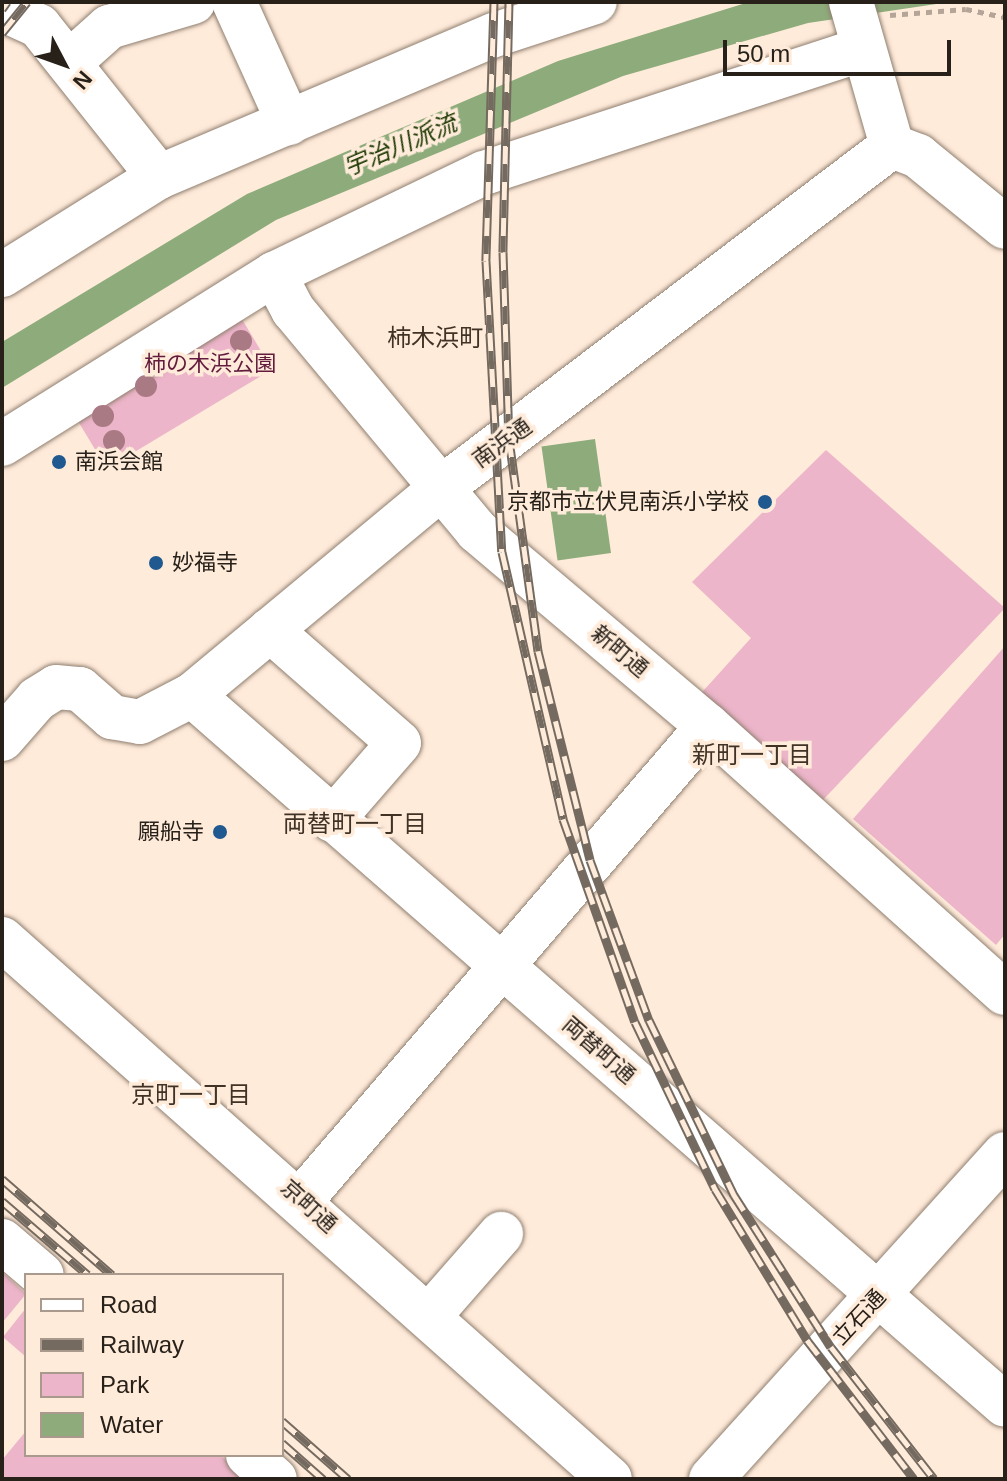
<!DOCTYPE html>
<html>
<head>
<meta charset="utf-8">
<style>
	body { margin:0 }
	#map { position:relative; width:1007px; height:1481px; overflow:hidden; background:#ffebda; font-family:Arial,"Noto Sans JP",sans-serif }
	div>[style] { position:absolute }
	.green>* { inset:0; background:#ecb5c9; transform-origin:0 0 }
	.water>* { inset:0; background:#8eac7b; transform-origin:0 0 }
	.path>* { height:5px; margin-top:-2.5px; transform-origin:0; background:repeating-linear-gradient(90deg,#b4a598 0 6px,transparent 0 12px) }
	.roads { filter:drop-shadow(0 0 2px #8f7e6f) drop-shadow(0 0 2px #8f7e6f) }
	.minor>* { height:44px; margin:-22px; padding:0 22px; transform-origin:22px; border-radius:22px; background:#fff }
	.rail>* { height:9px; margin-top:-4.5px; transform-origin:0; background:repeating-linear-gradient(90deg,#ffebda 0 18px,#756a5f 0 36px); box-sizing:border-box; border-block:2px solid #756a5f }
	.trees>* { width:22px; height:22px; margin:-11px; border-radius:50%; background:#a97984 }
	.dots>* { width:22px; height:22px; translate:-50% -50%; box-sizing:border-box; border:4px solid #ffebda; border-radius:50% }
	span { translate:-50% -50%; white-space:nowrap; text-align:center; line-height:1.15; -webkit-text-stroke:7px #ffebda; paint-order:stroke }
	.park-label { font-size:22px; color:#621b3d }
	.street-label { font-size:22px; color:#27211a }
	.poi-label { font-size:22px; color:#27211a }
	.left { translate:0 -50%; text-align:left }
	.right { translate:-100% -50%; text-align:right }
	.water-label { font-size:24px; color:#1d3902; font-style:italic }
	.neighbourhood-label { font-size:24px; color:#403224 }
	.frame { position:absolute; inset:0; border:4px solid #27211a; pointer-events:none }
	.legend { position:absolute; left:24px; top:1273px; width:260px; height:184px; box-sizing:border-box; background:#ffebda; border:2px solid #a99a8d; margin:0; padding:10px 14px; list-style:none; font-size:24px; color:#27211a }
	.legend li { display:flex; align-items:center; gap:16px; height:40px }
	.legend b { width:40px; border:2px solid #a99a8d }
	.north { position:absolute; left:24px; top:24px; width:80px; height:80px; -webkit-text-stroke:6px #ffebda; paint-order:stroke; rotate:131deg; font-size:22px; font-weight:700; line-height:32px; text-align:center; color:#27211a }
	.north::after { content:''; display:block; margin:auto; width:28px; height:36px; background:#27211a; clip-path:polygon(50% 0,100% 100%,50% 72%,0 100%) }
	.scale { position:absolute; left:723px; top:40px; width:228px; height:36px; box-sizing:border-box; border:4px solid #27211a; border-top:0; padding-left:10px; font-size:24px; line-height:28px; white-space:nowrap; color:#27211a; -webkit-text-stroke:6px #ffebda; paint-order:stroke }
</style>
</head>
<body>
<div id="map">
	<div class="green">
		<i style="left:234px;top:306px;width:74px;height:193px;rotate:59deg"></i>
		<i style="clip-path:polygon(826px 450px,1005px 608px,821px 802px,695px 700px,751px 638px,692px 582px)"></i>
		<i style="clip-path:polygon(1005px 646px,1005px 934px,996px 945px,853px 819px)"></i>
		<i style="clip-path:polygon(2px 1272px,26px 1294px,2px 1323px)"></i>
		<i style="clip-path:polygon(26px 1308px,26px 1357px,3px 1337px)"></i>
		<i style="clip-path:polygon(26px 1431px,26px 1455px,220px 1455px,248px 1479px,2px 1479px,2px 1460px)"></i>
	</div>
	<div class="water">
		<i style="clip-path:polygon(749px 2px,950px 2px,808px 23px,623px 76px,276px 220px,2px 388px,2px 342px,247px 194px,558px 61px)"></i>
		<i style="left:595px;top:439px;width:115px;height:54px;rotate:82deg"></i>
	</div>
	<div class="path">
		<i style="left:890px;top:15px;width:76px;rotate:-4.5deg"></i>
		<i style="left:966px;top:9px;width:40px;rotate:12deg"></i>
	</div>
	<div class="roads">
		<div class="minor">
			<i style="left:234px;top:2px;width:133px;rotate:65.6deg"></i>
			<i style="left:851px;top:2px;width:150px;rotate:74.1deg"></i>
			<i style="left:2px;top:9px;width:41px;rotate:24.7deg"></i>
			<i style="left:39px;top:26px;width:193px;rotate:51.5deg"></i>
			<i style="left:71px;top:61px;width:51px;rotate:-41.8deg"></i>
			<i style="left:109px;top:27px;width:88px;rotate:-16.6deg"></i>
			<i style="left:892px;top:146px;width:28px;rotate:21deg"></i>
			<i style="left:918px;top:156px;width:112px;rotate:39.2deg"></i>
			<i style="left:274px;top:274px;width:41px;rotate:62.2deg"></i>
			<i style="left:293px;top:310px;width:288px;rotate:50.2deg"></i>
			<i style="left:477px;top:531px;width:302px;rotate:40.2deg"></i>
			<i style="left:708px;top:726px;width:399px;rotate:42deg"></i>
			<i style="left:2px;top:275px;width:185px;rotate:-32deg"></i>
			<i style="left:159px;top:177px;width:364px;rotate:-23deg"></i>
			<i style="left:494px;top:35px;width:106px;rotate:-18.1deg"></i>
			<i style="left:2px;top:444px;width:321px;rotate:-32deg"></i>
			<i style="left:274px;top:274px;width:233px;rotate:-25.7deg"></i>
			<i style="left:484px;top:173px;width:397px;rotate:-18.1deg"></i>
			<i style="left:270px;top:630px;width:171px;rotate:41.2deg"></i>
			<i style="left:399px;top:743px;width:102px;rotate:131deg"></i>
			<i style="left:192px;top:695px;width:1079px;rotate:41.13deg"></i>
			<i style="left:2px;top:739px;width:53px;rotate:-48.8deg"></i>
			<i style="left:37px;top:699px;width:22px;rotate:-32deg"></i>
			<i style="left:56px;top:687px;width:24px;rotate:5deg"></i>
			<i style="left:80px;top:689px;width:43px;rotate:41.2deg"></i>
			<i style="left:112px;top:717px;width:28px;rotate:10deg"></i>
			<i style="left:140px;top:722px;width:59px;rotate:-27.4deg"></i>
			<i style="left:192px;top:695px;width:322px;rotate:-39.7deg"></i>
			<i style="left:440px;top:489px;width:567px;rotate:-37.19deg"></i>
			<i style="left:2px;top:939px;width:813px;rotate:41.61deg"></i>
			<i style="left:302px;top:1199px;width:623px;rotate:-49.36deg"></i>
			<i style="left:2px;top:1241px;width:52px;rotate:40.4deg"></i>
			<i style="left:430px;top:1315px;width:108px;rotate:-48.8deg"></i>
			<i style="left:248px;top:1455px;width:36px;rotate:42deg"></i>
			<i style="left:711px;top:1479px;width:438px;rotate:-47.9deg"></i>
		</div>
	</div>
	<div class="rail">
		<i style="left:494px;top:2px;width:259px;rotate:91.8deg"></i>
		<i style="left:486px;top:261px;width:291px;rotate:86.9deg"></i>
		<i style="left:502px;top:552px;width:274px;rotate:77.1deg"></i>
		<i style="left:563px;top:819px;width:215px;rotate:70.5deg"></i>
		<i style="left:635px;top:1022px;width:185px;rotate:64.4deg"></i>
		<i style="left:715px;top:1189px;width:177px;rotate:58.6deg"></i>
		<i style="left:807px;top:1340px;width:175px;rotate:52.4deg"></i>
		<i style="left:509px;top:2px;width:250px;rotate:91.4deg"></i>
		<i style="left:503px;top:252px;width:187px;rotate:88.2deg"></i>
		<i style="left:509px;top:439px;width:214px;rotate:82.2deg"></i>
		<i style="left:538px;top:651px;width:215px;rotate:76deg"></i>
		<i style="left:590px;top:860px;width:171px;rotate:69.8deg"></i>
		<i style="left:649px;top:1020px;width:195px;rotate:64.1deg"></i>
		<i style="left:734px;top:1195px;width:180px;rotate:57.5deg"></i>
		<i style="left:831px;top:1347px;width:167px;rotate:52deg"></i>
		<i style="left:2px;top:9px;width:9px;rotate:-54deg"></i>
		<i style="left:2px;top:33px;width:40px;rotate:-51deg"></i>
		<i style="left:2px;top:1179px;width:146px;rotate:41.1deg"></i>
		<i style="left:2px;top:1201px;width:113px;rotate:40.7deg"></i>
		<i style="left:282px;top:1421px;width:88px;rotate:41.3deg"></i>
		<i style="left:282px;top:1443px;width:55px;rotate:41.3deg"></i>
	</div>
	<div class="trees">
		<i style="left:241px;top:341px"></i>
		<i style="left:146px;top:386px"></i>
		<i style="left:103px;top:416px"></i>
		<i style="left:114px;top:441px"></i>
	</div>
	<div class="dots">
		<i style="left:59px;top:462px;background:#205890"></i>
		<i style="left:765px;top:502px;background:#205890"></i>
		<i style="left:156px;top:563px;background:#205890"></i>
		<i style="left:220px;top:832px;background:#205890"></i>
	</div>
	<div class="park-label">
		<span style="left:210px;top:364px">柿の木浜公園</span>
	</div>
	<div class="street-label">
		<span style="left:502px;top:443px;rotate:-36deg">南浜通</span>
		<span style="left:620px;top:651px;rotate:40deg">新町通</span>
		<span style="left:599px;top:1050px;rotate:41deg">両替町通</span>
		<span style="left:309px;top:1206px;rotate:42deg">京町通</span>
		<span style="left:859px;top:1317px;rotate:-47deg">立石通</span>
	</div>
	<div class="poi-label">
		<span class="left" style="left:75px;top:462px">南浜会館</span>
		<span class="right" style="left:749px;top:502px">京都市立伏見南浜小学校</span>
		<span class="left" style="left:172px;top:563px">妙福寺</span>
		<span class="right" style="left:204px;top:832px">願船寺</span>
	</div>
	<div class="water-label">
		<span style="left:400px;top:145px;rotate:-23deg">宇治川派流</span>
	</div>
	<div class="neighbourhood-label">
		<span style="left:435px;top:338px">柿木浜町</span>
		<span style="left:752px;top:755px">新町一丁目</span>
		<span style="left:355px;top:824px">両替町一丁目</span>
		<span style="left:191px;top:1095px">京町一丁目</span>
	</div>
	<div class="frame"></div>
	<ul class="legend">
	<li><b style="height:10px;background:#fff"></b>Road</li>
	<li><b style="height:10px;background:#756a5f"></b>Railway</li>
	<li><b style="height:22px;background:#ecb5c9"></b>Park</li>
	<li><b style="height:22px;background:#8eac7b"></b>Water</li>
	</ul>
	<div class="north">N</div>
	<div class="scale">50 m</div>
</div>
</body>
</html>
